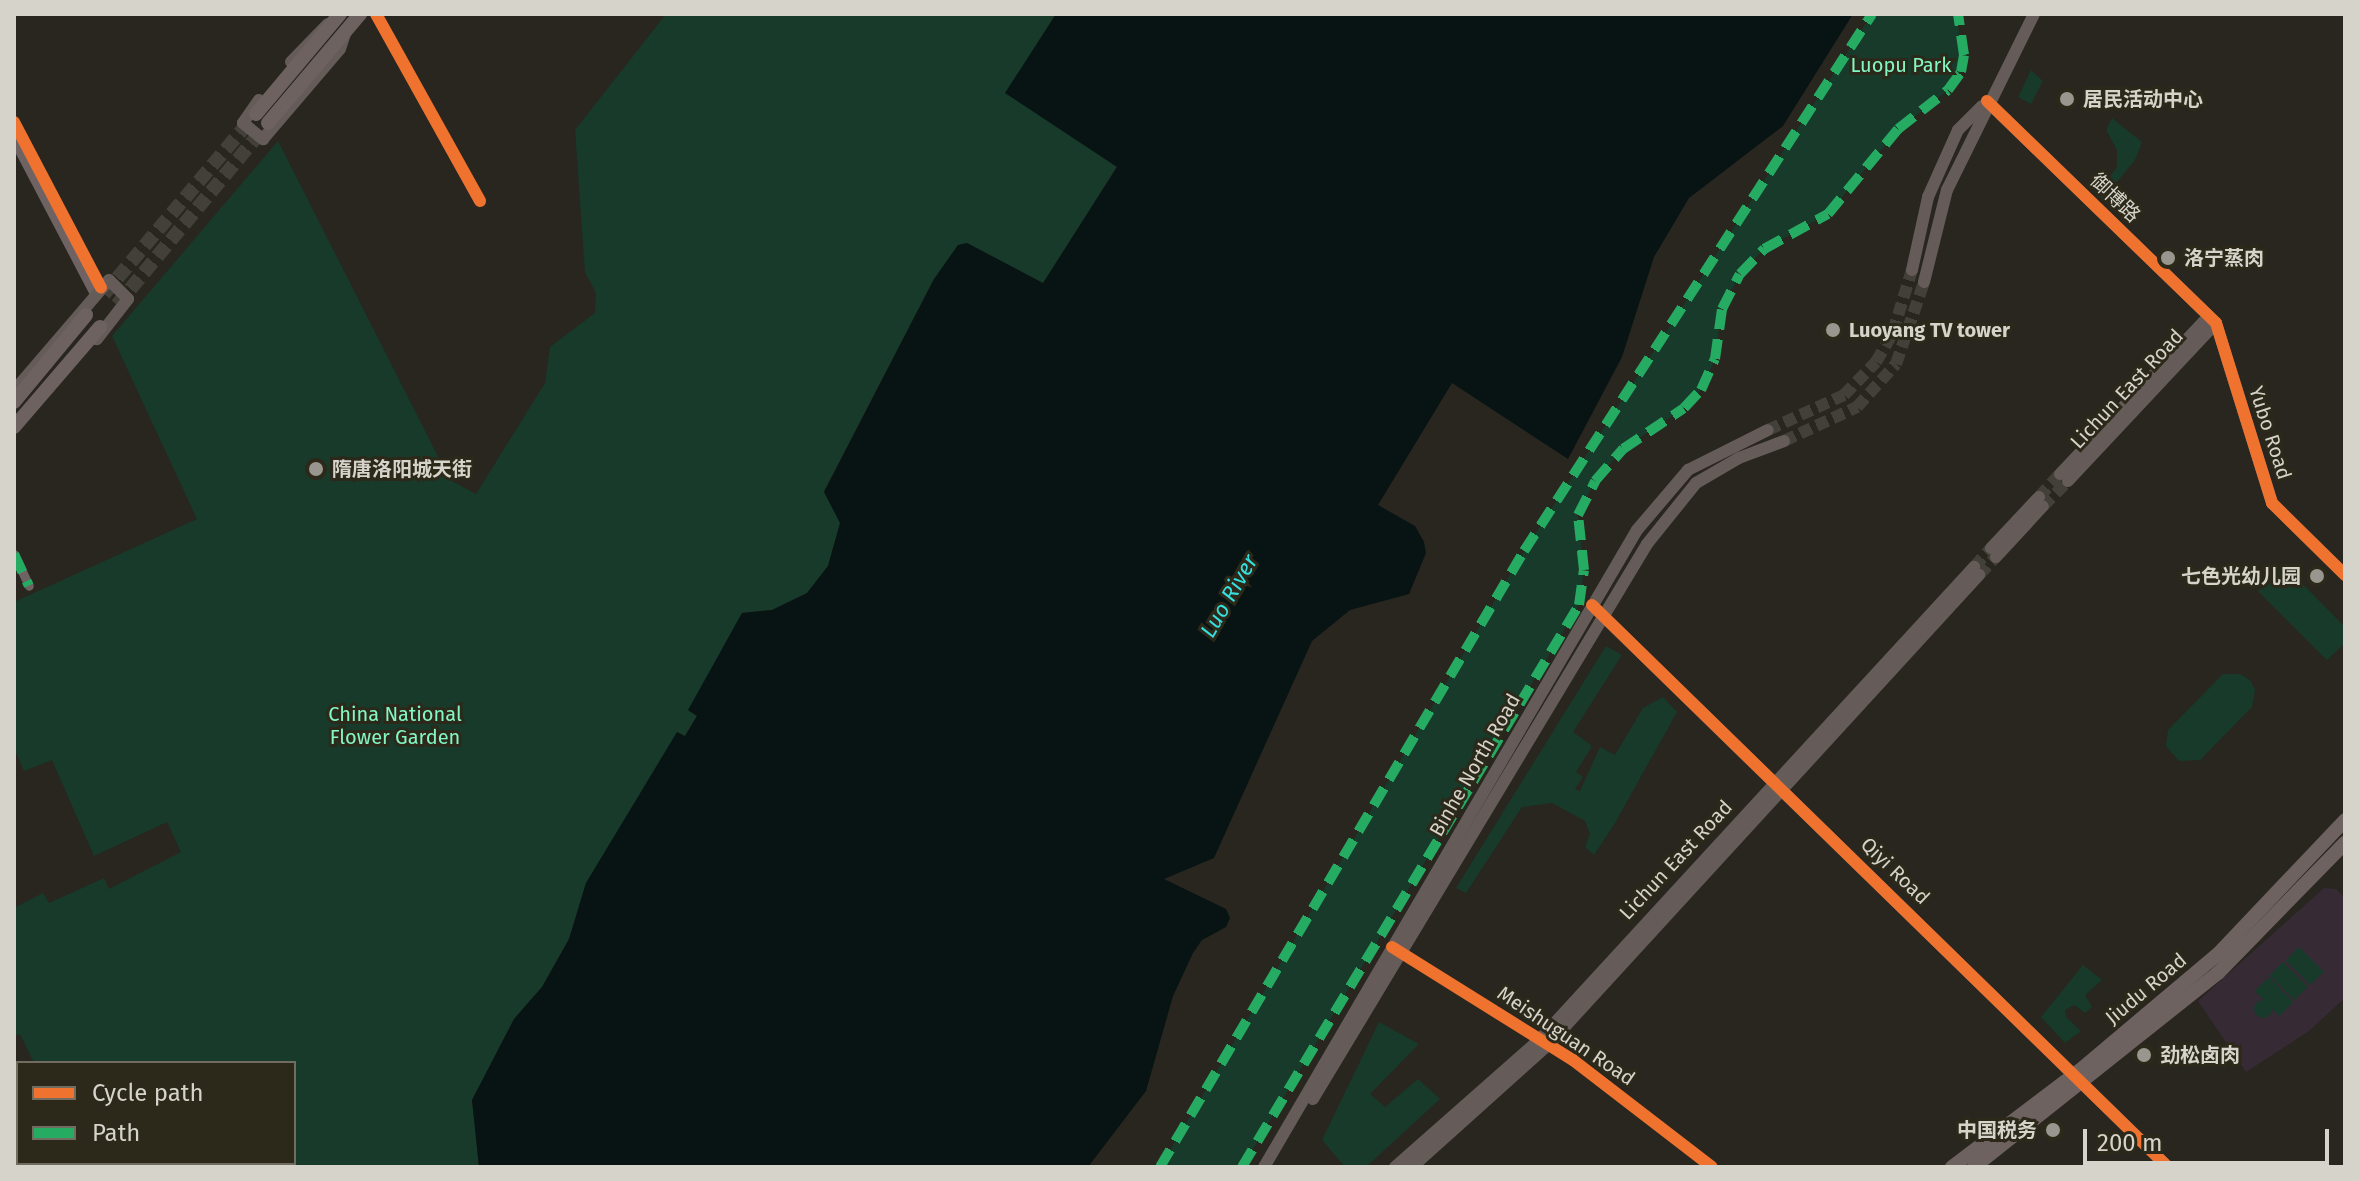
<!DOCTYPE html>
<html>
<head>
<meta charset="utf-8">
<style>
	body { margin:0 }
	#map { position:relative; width:2359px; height:1181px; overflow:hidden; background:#28261e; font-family:"Fira Sans","Noto Sans SC",sans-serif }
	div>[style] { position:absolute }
	.education>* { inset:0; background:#362a35 }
	.green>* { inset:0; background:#173a2a; transform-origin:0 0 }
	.round { border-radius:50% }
	.water>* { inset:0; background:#071413 }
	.secondary-tunnel>* { height:12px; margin-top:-6px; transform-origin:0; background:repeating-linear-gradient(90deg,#424038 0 12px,transparent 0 18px) }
	.primary-tunnel>* { height:14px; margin-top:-7px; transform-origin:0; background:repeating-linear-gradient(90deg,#424038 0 14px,transparent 0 21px) }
	.street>* { height:9px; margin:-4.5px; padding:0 4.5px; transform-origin:4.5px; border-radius:4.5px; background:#6e6263 }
	.secondary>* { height:12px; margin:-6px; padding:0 6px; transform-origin:6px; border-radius:6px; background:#655c5a }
	.primary>* { height:14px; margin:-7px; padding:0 7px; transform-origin:7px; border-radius:7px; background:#6e6260 }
	.quiet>* { height:10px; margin-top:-5px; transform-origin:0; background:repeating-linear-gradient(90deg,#26ab63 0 20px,transparent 0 30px) }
	.cycleway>* { height:12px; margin:-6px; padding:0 6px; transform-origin:6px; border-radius:6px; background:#ef722f }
	.dots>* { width:22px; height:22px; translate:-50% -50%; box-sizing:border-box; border:4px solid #2c291a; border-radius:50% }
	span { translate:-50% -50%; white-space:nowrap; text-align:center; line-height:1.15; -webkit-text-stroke:6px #2c291a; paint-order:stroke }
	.park-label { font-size:20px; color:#83f7c2 }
	.poi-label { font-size:20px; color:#d5d3ca; font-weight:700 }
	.left { translate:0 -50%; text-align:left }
	.right { translate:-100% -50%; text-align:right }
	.street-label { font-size:20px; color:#d5d3ca }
	.water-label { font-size:22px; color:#35e0e1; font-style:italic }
	.frame { position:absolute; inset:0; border:16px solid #d5d3ca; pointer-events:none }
	.legend { position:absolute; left:16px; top:1061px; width:280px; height:104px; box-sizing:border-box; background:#2c291a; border:2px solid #706d60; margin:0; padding:10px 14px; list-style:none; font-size:24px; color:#d5d3ca }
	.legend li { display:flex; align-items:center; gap:16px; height:40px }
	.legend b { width:40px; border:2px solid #706d60 }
	.scale { position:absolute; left:2083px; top:1129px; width:246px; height:36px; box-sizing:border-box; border:4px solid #d5d3ca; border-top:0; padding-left:10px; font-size:24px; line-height:28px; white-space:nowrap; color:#d5d3ca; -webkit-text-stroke:6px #2c291a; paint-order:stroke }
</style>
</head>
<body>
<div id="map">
	<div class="education">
		<i style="clip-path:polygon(2324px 888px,2336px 889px,2345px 898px,2345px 998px,2309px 1031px,2246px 1072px,2198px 1001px)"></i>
	</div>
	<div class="green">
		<i style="clip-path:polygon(666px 14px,1056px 14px,1006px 93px,1117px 166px,1043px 284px,967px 243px,934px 279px,824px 491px,840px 523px,828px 566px,807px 593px,772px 610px,742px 613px,689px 711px,697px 716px,684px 737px,677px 733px,586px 883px,569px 939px,542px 987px,514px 1019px,472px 1100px,479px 1167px,79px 1167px,294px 1163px,294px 1063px,34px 1063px,20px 1034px,14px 1036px,14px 908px,43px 893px,49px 903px,104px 878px,109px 889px,181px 852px,167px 822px,94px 856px,52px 760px,24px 771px,14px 748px,14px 602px,197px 519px,112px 336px,278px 141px,450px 480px,476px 494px,545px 383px,550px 347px,595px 313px,596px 293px,585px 272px,575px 130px)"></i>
		<i style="clip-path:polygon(1872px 14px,1958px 14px,1961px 72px,1948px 90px,1898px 130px,1828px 214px,1764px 249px,1740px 274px,1722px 309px,1715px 359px,1701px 390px,1684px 408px,1623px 449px,1595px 481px,1578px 515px,1584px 570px,1579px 605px,1242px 1167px,1160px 1167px,1524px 551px)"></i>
		<i style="clip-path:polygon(2031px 70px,2043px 81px,2031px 104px,2018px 97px)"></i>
		<i style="clip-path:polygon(2112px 118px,2142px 142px,2135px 160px,2103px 199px,2096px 194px,2117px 167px,2117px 150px,2106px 130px)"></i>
		<i style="clip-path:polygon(2284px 565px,2345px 627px,2345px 643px,2327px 660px,2258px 591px)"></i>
		<i style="clip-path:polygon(1606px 646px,1622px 655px,1573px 732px,1592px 746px,1576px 772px,1583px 777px,1575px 789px,1580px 791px,1600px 747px,1615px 755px,1643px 708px,1663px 697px,1677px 712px,1615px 823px,1594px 855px,1585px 847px,1590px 834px,1585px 821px,1552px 803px,1522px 807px,1466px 893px,1456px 888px)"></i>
		<i style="clip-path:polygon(2223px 674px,2240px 674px,2250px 680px,2255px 690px,2252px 707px,2200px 760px,2179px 761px,2166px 746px,2168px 730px)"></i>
		<i style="left:2299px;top:947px;width:35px;height:19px;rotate:45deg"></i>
		<i style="left:2283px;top:962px;width:35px;height:19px;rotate:45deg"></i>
		<i style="clip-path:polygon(2083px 965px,2102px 980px,2085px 995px,2092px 1007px,2085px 1013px,2074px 1005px,2065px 1010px,2066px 1017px,2081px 1031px,2065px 1043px,2041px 1017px)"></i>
		<i style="left:2269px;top:977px;width:35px;height:20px;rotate:46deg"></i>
		<i class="round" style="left:2254px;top:1000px;width:18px;height:18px"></i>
		<i style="clip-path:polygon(1379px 1022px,1419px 1044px,1370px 1094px,1385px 1107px,1418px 1079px,1440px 1099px,1366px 1167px,1345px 1167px,1322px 1140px)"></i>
	</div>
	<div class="water">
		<i style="clip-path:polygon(1056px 14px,1853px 14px,1783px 126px,1689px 198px,1654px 257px,1622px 357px,1568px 459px,1452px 383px,1378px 505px,1415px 526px,1424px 542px,1426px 553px,1409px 594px,1350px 610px,1312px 641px,1214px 858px,1164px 879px,1226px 909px,1230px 918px,1226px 927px,1202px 940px,1193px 953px,1173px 996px,1146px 1091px,1088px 1167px,479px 1167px,472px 1100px,514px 1019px,542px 987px,569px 939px,586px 883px,677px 732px,685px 736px,697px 716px,688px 710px,742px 613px,772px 610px,807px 593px,828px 566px,840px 523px,824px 492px,934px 279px,958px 245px,967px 243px,1043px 283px,1117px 167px,1005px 93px)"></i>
	</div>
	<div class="secondary-tunnel">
		<i style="left:1768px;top:430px;width:84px;rotate:-24.7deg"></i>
		<i style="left:1844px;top:395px;width:46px;rotate:-45.9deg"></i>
		<i style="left:1876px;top:362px;width:34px;rotate:-60deg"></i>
		<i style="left:1893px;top:332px;width:65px;rotate:-73deg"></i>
		<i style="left:1784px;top:441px;width:81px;rotate:-25deg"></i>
		<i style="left:1857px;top:407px;width:58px;rotate:-47.8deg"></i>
		<i style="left:1896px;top:364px;width:87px;rotate:-71.1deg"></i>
		<i style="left:2039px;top:497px;width:31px;rotate:-48deg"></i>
		<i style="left:2043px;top:506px;width:35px;rotate:-45deg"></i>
		<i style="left:1974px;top:567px;width:25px;rotate:-48deg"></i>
		<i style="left:1979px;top:575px;width:25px;rotate:-47deg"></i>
	</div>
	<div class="primary-tunnel">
		<i style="left:104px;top:294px;width:231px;rotate:-49.9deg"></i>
		<i style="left:117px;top:305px;width:231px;rotate:-50.3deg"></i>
	</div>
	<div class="street">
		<i style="left:376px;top:14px;width:214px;rotate:60.9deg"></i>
		<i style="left:14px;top:122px;width:187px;rotate:62.3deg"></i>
		<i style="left:14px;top:141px;width:174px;rotate:62.3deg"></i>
		<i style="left:14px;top:554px;width:35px;rotate:65deg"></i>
		<i style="left:1399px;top:950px;width:206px;rotate:32.3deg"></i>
		<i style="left:1573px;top:1060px;width:175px;rotate:37.6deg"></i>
	</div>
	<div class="secondary">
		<i style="left:291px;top:62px;width:53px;rotate:-45.8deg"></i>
		<i style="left:259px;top:100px;width:28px;rotate:125deg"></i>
		<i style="left:243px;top:123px;width:26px;rotate:39deg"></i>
		<i style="left:263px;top:139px;width:118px;rotate:-49.5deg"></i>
		<i style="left:340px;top:49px;width:16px;rotate:-72deg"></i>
		<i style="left:1987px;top:101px;width:319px;rotate:44.1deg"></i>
		<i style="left:2216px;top:323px;width:189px;rotate:72.7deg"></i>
		<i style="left:2272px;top:503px;width:103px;rotate:44.6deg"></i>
		<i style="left:1912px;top:270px;width:75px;rotate:-77.6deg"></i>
		<i style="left:1928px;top:197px;width:73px;rotate:-65.9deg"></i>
		<i style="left:1958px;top:130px;width:34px;rotate:-45deg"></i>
		<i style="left:1924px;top:282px;width:95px;rotate:-76deg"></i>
		<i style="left:1947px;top:190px;width:196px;rotate:-63.7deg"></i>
		<i style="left:14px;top:391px;width:146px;rotate:-49.4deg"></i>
		<i style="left:109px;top:280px;width:27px;rotate:45deg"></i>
		<i style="left:128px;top:299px;width:51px;rotate:127.8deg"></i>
		<i style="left:2060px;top:474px;width:217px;rotate:-46.7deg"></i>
		<i style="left:2068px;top:481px;width:216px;rotate:-46.9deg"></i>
		<i style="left:1991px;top:548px;width:70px;rotate:-46.7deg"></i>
		<i style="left:1996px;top:557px;width:69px;rotate:-47.3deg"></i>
		<i style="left:1598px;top:611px;width:796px;rotate:44.29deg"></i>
		<i style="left:1313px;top:1099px;width:648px;rotate:-58.96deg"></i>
		<i style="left:1647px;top:544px;width:78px;rotate:-51.2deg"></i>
		<i style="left:1696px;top:483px;width:50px;rotate:-30.2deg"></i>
		<i style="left:1739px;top:458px;width:48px;rotate:-20.7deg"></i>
		<i style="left:1264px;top:1167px;width:738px;rotate:-59.65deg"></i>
		<i style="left:1637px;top:530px;width:79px;rotate:-49.6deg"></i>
		<i style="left:1688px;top:470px;width:89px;rotate:-26.6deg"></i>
		<i style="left:1395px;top:1167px;width:192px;rotate:-41.4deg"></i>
		<i style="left:1539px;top:1040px;width:643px;rotate:-47.4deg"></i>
		<i style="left:1412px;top:1167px;width:183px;rotate:-41.9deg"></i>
		<i style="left:1548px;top:1045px;width:638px;rotate:-47.48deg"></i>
	</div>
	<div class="primary">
		<i style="left:256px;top:114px;width:131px;rotate:-50deg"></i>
		<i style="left:268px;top:123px;width:143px;rotate:-49.8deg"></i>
		<i style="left:14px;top:402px;width:113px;rotate:-50.4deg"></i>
		<i style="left:14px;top:427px;width:132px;rotate:-49.3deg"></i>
		<i style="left:1952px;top:1167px;width:159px;rotate:-37.1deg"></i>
		<i style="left:2079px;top:1071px;width:183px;rotate:-40.1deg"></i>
		<i style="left:2219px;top:953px;width:183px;rotate:-46.5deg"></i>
		<i style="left:1974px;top:1167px;width:312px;rotate:-38.5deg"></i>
		<i style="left:2218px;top:973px;width:182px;rotate:-45.7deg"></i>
	</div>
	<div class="quiet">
		<i style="left:14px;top:554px;width:35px;rotate:65deg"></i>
		<i style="left:1160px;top:1167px;width:716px;rotate:-59.42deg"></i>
		<i style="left:1524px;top:551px;width:640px;rotate:-57.05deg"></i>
		<i style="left:1242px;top:1167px;width:655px;rotate:-59.05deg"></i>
		<i style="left:1579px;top:605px;width:35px;rotate:-82deg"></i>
		<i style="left:1584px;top:570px;width:55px;rotate:-96.2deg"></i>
		<i style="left:1578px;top:515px;width:38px;rotate:-63deg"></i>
		<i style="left:1595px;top:481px;width:43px;rotate:-48.8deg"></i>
		<i style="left:1623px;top:449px;width:73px;rotate:-33.9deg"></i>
		<i style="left:1684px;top:408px;width:25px;rotate:-47deg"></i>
		<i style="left:1701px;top:390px;width:34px;rotate:-66deg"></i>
		<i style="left:1715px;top:359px;width:50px;rotate:-82deg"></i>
		<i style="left:1722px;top:309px;width:39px;rotate:-63deg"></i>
		<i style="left:1740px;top:274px;width:35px;rotate:-46deg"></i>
		<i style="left:1764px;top:249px;width:73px;rotate:-28.7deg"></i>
		<i style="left:1828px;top:214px;width:110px;rotate:-50.5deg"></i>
		<i style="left:1898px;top:129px;width:63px;rotate:-38deg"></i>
		<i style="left:1948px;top:90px;width:22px;rotate:-54deg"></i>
		<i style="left:1961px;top:72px;width:17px;rotate:-80deg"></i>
		<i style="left:1964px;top:55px;width:41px;rotate:-98.3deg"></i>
	</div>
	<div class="cycleway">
		<i style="left:376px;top:14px;width:214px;rotate:60.9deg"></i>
		<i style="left:1987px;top:101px;width:319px;rotate:44.1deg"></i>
		<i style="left:2216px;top:323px;width:189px;rotate:72.7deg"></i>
		<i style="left:2272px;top:503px;width:103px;rotate:44.6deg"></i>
		<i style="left:14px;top:122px;width:187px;rotate:62.3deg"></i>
		<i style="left:1592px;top:605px;width:805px;rotate:44.3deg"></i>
		<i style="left:1392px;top:947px;width:213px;rotate:32deg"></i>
		<i style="left:1573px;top:1060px;width:175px;rotate:37.6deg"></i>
	</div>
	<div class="dots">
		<i style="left:2067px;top:99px;background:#98968e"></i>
		<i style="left:2168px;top:258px;background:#98968e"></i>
		<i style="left:1833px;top:330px;background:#98968e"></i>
		<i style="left:316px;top:469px;background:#98968e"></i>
		<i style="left:2317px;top:576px;background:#98968e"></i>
		<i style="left:2144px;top:1055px;background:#98968e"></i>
		<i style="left:2053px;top:1130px;background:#98968e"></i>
	</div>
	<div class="park-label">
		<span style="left:1901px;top:65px">Luopu Park</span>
		<span style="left:395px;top:726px">China National<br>Flower Garden</span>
	</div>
	<div class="poi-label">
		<span class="left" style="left:2083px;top:99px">居民活动中心</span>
		<span class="left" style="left:2184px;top:258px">洛宁蒸肉</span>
		<span class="left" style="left:1849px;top:330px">Luoyang TV tower</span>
		<span class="left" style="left:332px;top:469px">隋唐洛阳城天街</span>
		<span class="right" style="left:2301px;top:576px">七色光幼儿园</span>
		<span class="left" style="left:2160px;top:1055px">劲松卤肉</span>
		<span class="right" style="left:2037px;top:1130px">中国税务</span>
	</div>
	<div class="street-label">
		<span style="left:2115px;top:198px;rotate:44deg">御博路</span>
		<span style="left:2127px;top:389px;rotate:-47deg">Lichun East Road</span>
		<span style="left:2270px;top:433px;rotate:72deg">Yubo Road</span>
		<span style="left:1475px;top:765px;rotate:-60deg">Binhe North Road</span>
		<span style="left:1676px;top:860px;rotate:-47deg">Lichun East Road</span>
		<span style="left:1895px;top:871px;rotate:44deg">Qiyi Road</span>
		<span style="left:2146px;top:989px;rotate:-40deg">Jiudu Road</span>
		<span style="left:1566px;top:1036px;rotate:34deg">Meishuguan Road</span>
	</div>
	<div class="water-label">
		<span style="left:1229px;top:596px;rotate:-60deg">Luo River</span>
	</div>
	<div class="frame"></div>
	<ul class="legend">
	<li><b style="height:10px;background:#ef722f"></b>Cycle path</li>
	<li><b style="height:10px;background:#26ab63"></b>Path</li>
	</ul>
	<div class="scale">200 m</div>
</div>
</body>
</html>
